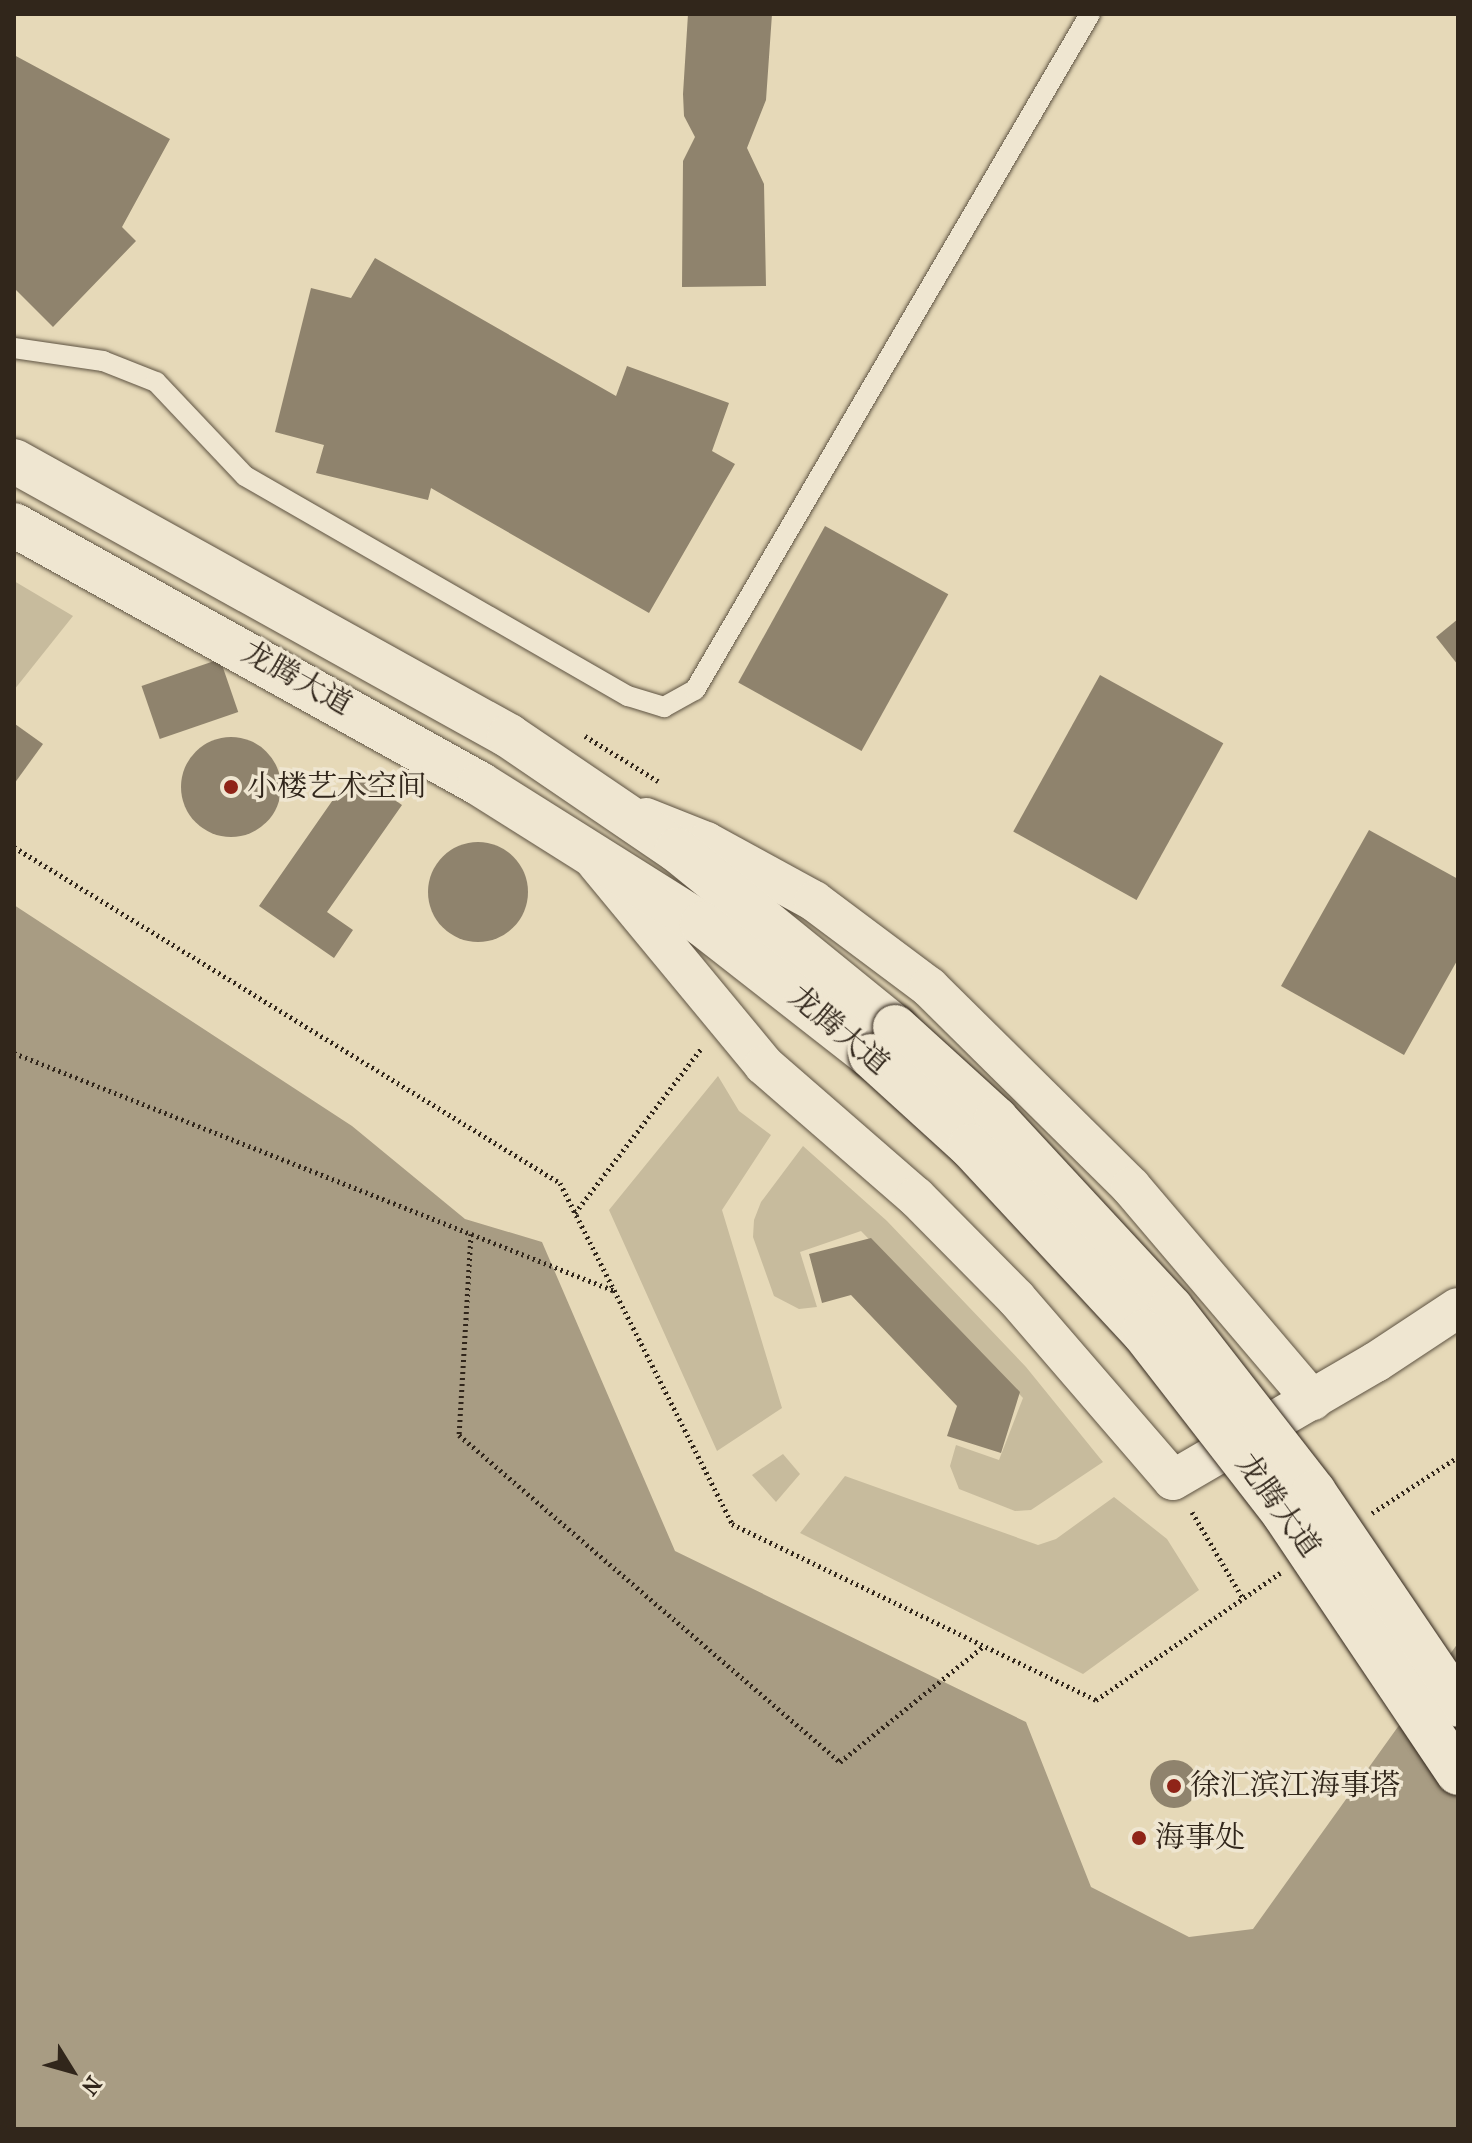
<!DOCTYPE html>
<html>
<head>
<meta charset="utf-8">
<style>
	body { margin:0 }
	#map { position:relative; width:1472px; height:2143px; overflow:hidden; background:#e6d9b8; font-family:"IM FELL French Canon","Noto Serif SC",serif }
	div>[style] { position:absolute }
	.green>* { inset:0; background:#c7bb9d }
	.water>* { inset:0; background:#a89c83 }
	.building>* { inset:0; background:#8f836d; transform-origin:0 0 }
	.round { border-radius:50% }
	.path>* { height:5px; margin-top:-2.5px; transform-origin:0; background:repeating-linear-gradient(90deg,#31261b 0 2px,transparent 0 6px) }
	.roads { filter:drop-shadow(0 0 2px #5e5342) drop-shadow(0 0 2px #5e5342) }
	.service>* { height:20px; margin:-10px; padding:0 10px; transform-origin:10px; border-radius:10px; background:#efe6d1 }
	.minor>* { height:40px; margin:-20px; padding:0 20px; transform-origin:20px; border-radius:20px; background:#efe6d1 }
	.secondary>* { height:44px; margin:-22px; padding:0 22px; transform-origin:22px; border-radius:22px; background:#efe6d1 }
	.bridges { filter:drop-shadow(0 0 2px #31261b) drop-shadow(0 0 2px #31261b) }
	.secondary-bridge>* { height:44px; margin:-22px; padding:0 22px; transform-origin:22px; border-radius:22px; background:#efe6d1 }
	.dots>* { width:22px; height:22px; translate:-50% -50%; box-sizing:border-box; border:4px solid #efe6d1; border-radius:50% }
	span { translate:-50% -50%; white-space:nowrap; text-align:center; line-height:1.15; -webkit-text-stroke:7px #efe6d1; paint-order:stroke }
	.street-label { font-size:30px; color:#31261b }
	.poi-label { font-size:30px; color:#31261b }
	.left { translate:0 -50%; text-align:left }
	.frame { position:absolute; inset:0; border:16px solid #31261b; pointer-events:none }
	.north { position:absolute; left:32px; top:2031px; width:80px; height:80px; -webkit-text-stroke:6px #efe6d1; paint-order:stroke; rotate:127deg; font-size:22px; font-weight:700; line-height:32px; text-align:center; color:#31261b }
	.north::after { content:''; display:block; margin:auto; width:28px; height:36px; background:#31261b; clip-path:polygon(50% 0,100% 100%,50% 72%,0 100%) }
</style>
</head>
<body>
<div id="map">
	<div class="green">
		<i style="clip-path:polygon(14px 581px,73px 616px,14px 690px)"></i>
		<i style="clip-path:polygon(718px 1076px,739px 1111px,771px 1135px,722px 1210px,782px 1408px,717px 1451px,609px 1210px)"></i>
		<i style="clip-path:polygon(803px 1146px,887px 1221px,1026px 1367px,1103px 1462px,1031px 1510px,1015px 1511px,959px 1489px,950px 1466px,956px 1445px,999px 1460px,1023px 1398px,861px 1231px,800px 1252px,817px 1307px,799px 1309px,774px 1296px,753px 1237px,754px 1220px,761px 1202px)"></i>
		<i style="clip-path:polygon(783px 1454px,800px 1474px,776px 1502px,752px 1475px)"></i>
		<i style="clip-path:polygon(845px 1476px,1038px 1545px,1056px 1539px,1114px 1497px,1167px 1539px,1199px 1590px,1083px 1674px,800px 1533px)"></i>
	</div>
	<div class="water">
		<i style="clip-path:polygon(14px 905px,352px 1126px,465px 1219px,542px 1242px,675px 1551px,1026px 1722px,1091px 1887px,1189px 1937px,1253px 1929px,1458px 1643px,1458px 2129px,14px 2129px)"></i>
	</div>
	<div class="building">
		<i style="clip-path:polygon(688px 14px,772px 14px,766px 100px,747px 148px,764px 184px,766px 286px,682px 287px,683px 161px,695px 137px,684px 116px,683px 94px)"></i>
		<i style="clip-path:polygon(14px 55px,170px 139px,122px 227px,136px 241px,53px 327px,14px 288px)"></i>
		<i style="clip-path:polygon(375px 258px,616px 396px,627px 366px,729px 403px,712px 451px,735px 464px,649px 613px,431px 488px,428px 500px,316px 473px,324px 445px,275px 432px,311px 288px,351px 298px)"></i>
		<i style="left:825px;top:526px;width:141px;height:179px;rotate:29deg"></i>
		<i style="clip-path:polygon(1458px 619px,1458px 665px,1436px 637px)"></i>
		<i style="left:220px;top:659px;width:56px;height:83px;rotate:71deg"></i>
		<i style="left:1100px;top:675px;width:141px;height:179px;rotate:29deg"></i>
		<i style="clip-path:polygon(15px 724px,43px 744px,14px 784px,14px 726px)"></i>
		<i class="round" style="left:181px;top:737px;width:100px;height:100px"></i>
		<i style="clip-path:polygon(353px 771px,402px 805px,327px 912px,353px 930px,334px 958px,259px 906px)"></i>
		<i style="clip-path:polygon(1369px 830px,1458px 879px,1458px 959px,1404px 1055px,1281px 986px)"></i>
		<i class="round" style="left:428px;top:842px;width:100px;height:100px"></i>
		<i style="clip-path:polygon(871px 1238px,1020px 1392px,1001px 1453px,947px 1436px,957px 1406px,851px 1295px,822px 1303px,809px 1254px)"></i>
		<i class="round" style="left:1150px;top:1760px;width:48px;height:48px"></i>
	</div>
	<div class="path">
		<i style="left:585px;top:736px;width:86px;rotate:31.7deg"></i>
		<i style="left:14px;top:847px;width:641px;rotate:31.61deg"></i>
		<i style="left:560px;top:1183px;width:382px;rotate:63.2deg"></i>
		<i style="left:732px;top:1524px;width:404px;rotate:25.8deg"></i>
		<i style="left:1096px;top:1700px;width:224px;rotate:-34.6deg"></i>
		<i style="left:14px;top:1053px;width:646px;rotate:21.6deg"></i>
		<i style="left:575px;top:1213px;width:207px;rotate:-52.5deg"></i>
		<i style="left:471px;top:1234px;width:201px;rotate:93.4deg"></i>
		<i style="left:459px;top:1435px;width:502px;rotate:40.64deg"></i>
		<i style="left:840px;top:1762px;width:185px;rotate:-38.9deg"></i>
		<i style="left:1192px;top:1512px;width:99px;rotate:59.5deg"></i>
		<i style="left:1372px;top:1513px;width:103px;rotate:-33.1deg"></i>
	</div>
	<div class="roads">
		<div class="service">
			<i style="left:14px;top:348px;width:90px;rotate:8.3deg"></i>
			<i style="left:103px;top:361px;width:57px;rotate:21.6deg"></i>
			<i style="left:156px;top:382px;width:129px;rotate:46.6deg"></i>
			<i style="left:245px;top:476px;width:442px;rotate:29.9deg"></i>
			<i style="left:628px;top:696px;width:38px;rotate:17deg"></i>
			<i style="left:664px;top:707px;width:35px;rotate:-29deg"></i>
			<i style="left:695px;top:690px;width:783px;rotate:-59.7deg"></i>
		</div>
		<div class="minor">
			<i style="left:646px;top:818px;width:65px;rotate:21.8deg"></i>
			<i style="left:706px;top:842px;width:123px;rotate:28.6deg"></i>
			<i style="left:814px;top:901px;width:144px;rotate:36.8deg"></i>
			<i style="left:929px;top:987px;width:284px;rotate:44.7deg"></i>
			<i style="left:1131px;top:1187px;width:280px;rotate:49.6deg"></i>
			<i style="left:597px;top:863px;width:262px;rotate:50.4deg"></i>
			<i style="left:764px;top:1065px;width:201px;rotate:41deg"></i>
			<i style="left:916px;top:1197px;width:142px;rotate:45.3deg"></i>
			<i style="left:1016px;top:1298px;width:240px;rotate:49.2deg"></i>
			<i style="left:1173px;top:1480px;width:235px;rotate:-30.2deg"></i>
			<i style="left:1376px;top:1362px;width:98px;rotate:-33.4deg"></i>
		</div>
		<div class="secondary">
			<i style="left:14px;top:461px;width:566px;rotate:29.05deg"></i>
			<i style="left:509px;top:736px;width:203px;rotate:34.2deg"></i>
			<i style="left:677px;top:850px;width:281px;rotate:39.1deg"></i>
			<i style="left:14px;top:525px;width:533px;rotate:29.07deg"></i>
			<i style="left:480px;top:784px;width:262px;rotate:32.2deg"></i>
			<i style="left:702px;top:924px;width:214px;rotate:38deg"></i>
		</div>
	</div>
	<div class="bridges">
		<div class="secondary-bridge">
			<i style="left:895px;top:1027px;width:137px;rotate:42.3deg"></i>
			<i style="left:996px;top:1119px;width:258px;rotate:47.2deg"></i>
			<i style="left:1171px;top:1308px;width:233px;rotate:52.1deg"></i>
			<i style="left:1314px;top:1492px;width:257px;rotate:55.9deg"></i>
			<i style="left:871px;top:1056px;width:134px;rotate:42.3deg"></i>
			<i style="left:970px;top:1146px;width:254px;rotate:47.1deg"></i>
			<i style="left:1143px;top:1332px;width:230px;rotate:52.2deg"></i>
			<i style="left:1284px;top:1514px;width:312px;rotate:56.1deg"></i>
		</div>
	</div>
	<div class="dots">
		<i style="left:231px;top:787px;background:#8f2418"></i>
		<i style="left:1174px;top:1786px;background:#8f2418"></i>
		<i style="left:1139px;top:1838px;background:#8f2418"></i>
	</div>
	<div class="street-label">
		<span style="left:297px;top:679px;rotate:29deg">龙腾大道</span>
		<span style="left:839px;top:1031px;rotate:40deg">龙腾大道</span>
		<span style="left:1278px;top:1506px;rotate:54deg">龙腾大道</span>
	</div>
	<div class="poi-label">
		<span class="left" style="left:247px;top:787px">小楼艺术空间</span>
		<span class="left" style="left:1190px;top:1786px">徐汇滨江海事塔</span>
		<span class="left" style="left:1155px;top:1838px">海事处</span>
	</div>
	<div class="frame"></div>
	<div class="north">N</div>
</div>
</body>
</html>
